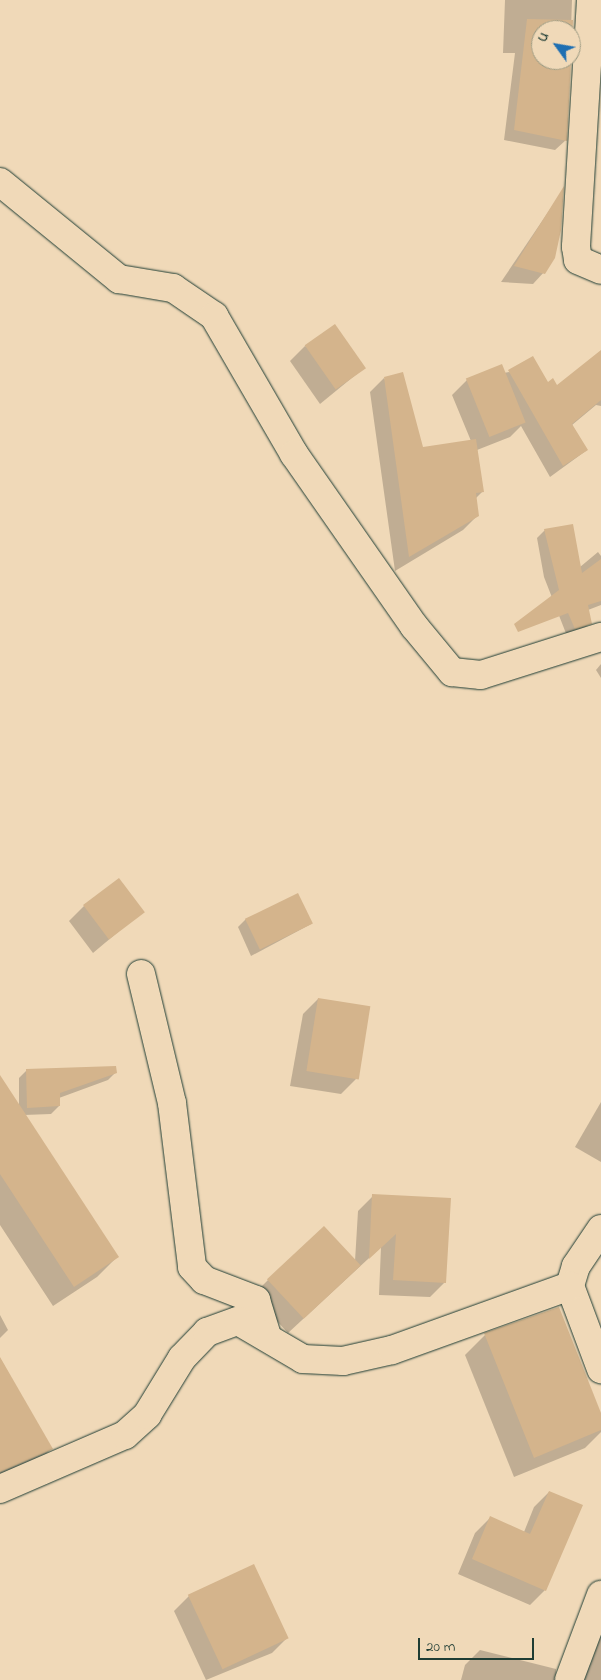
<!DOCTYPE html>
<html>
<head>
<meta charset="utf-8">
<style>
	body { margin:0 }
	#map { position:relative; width:601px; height:1680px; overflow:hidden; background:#f0d9b8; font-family:"Indie Flower",sans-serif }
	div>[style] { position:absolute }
	.shadow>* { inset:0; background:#0003 }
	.building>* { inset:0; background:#d4b48c; transform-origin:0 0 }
	.roads { filter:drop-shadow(0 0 1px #1f3d34) drop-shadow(0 0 1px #1f3d34) }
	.minor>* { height:28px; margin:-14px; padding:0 14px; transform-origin:14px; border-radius:14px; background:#f0d9b8 }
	span { translate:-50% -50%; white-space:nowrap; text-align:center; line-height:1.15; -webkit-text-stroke:4.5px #f0d9b8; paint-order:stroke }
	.north { position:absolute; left:531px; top:20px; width:50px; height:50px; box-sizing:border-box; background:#f0d9b8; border:1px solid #9c9b83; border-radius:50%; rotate:302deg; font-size:14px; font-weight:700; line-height:20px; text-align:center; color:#1f3d34 }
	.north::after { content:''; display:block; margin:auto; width:18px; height:22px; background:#1f6fb2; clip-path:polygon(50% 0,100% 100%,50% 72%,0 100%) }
	.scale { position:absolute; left:418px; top:1638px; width:116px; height:22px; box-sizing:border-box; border:2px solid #1f3d34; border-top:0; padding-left:6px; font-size:15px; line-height:18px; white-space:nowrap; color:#1f3d34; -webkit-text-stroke:4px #f0d9b8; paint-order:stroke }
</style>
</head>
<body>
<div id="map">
	<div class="shadow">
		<i style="clip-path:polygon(505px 0,572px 0,571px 30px,541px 30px,541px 60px,569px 60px,566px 140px,555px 150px,504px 140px,515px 53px,503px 53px)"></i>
		<i style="clip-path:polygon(563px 190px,545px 271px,533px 284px,501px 282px)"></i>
		<i style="clip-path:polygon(305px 346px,364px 368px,320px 404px,290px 361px)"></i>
		<i style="clip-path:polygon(601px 351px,601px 406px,596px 405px,572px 425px,587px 450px,550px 477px,521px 426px,510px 437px,477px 450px,483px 491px,476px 498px,477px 516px,463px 530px,395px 571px,370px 392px,384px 378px,423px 449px,471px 441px,452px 395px,467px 380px,509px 372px,557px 387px)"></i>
		<i style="clip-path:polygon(545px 530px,580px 567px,598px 552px,601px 556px,601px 605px,588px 610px,590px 623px,582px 631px,567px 636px,544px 577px,537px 538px)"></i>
		<i style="clip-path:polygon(601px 664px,601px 678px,596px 670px)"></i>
		<i style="clip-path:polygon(84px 906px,143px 911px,93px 953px,69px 921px)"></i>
		<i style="clip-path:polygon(246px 919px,311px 924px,251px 956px,238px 927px)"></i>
		<i style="clip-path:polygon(318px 999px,356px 1079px,341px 1094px,290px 1086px,303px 1014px)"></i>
		<i style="clip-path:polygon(27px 1070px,116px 1072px,108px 1080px,59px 1098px,59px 1106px,51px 1114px,24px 1115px,117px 1257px,97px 1277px,53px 1306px,0 1225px,0 1111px,19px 1107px,19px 1078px)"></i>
		<i style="clip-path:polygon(601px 1102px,601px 1162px,575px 1147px)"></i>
		<i style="clip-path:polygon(373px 1196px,445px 1282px,430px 1297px,379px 1295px,381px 1247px,288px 1333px,253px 1295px,268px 1280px,355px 1261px,358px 1211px)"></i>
		<i style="clip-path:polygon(0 1315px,8px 1330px,0 1338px)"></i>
		<i style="clip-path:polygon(485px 1335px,601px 1416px,601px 1432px,585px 1448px,514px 1477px,465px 1355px)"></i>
		<i style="clip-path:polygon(0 1358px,51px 1449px,33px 1467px,0 1481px)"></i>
		<i style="clip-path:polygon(549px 1492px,545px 1590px,530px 1605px,458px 1574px,475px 1533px,490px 1518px,524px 1532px,534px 1507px)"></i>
		<i style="clip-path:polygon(189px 1596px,287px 1638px,272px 1653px,206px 1680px,174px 1611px)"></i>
		<i style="clip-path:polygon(601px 1615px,601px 1680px,577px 1680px)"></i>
		<i style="clip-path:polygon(480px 1650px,556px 1669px,556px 1680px,461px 1680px,465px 1665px)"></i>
	</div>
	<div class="building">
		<i style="clip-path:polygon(evenodd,527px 19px,573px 20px,567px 141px,514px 130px,527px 19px,541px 30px,571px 30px,571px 60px,541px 60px,541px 30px)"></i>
		<i style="clip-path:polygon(564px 186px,561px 230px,555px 258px,545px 274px,514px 266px)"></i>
		<i style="left:335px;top:324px;width:54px;height:37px;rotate:55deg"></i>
		<i style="clip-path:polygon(601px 350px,601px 400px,572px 424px,588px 450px,563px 466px,508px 370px,533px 356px,548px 382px,553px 378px,557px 385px)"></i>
		<i style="left:502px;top:364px;width:63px;height:39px;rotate:68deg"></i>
		<i style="clip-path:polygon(403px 372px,423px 447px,476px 439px,484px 492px,476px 493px,479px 516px,409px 557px,384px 377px)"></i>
		<i style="clip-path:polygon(573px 524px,582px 573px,601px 559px,601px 601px,588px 605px,592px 624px,575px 629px,568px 613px,518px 632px,514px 624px,559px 590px,544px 529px)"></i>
		<i style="left:119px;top:878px;width:43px;height:45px;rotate:53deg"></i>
		<i style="left:298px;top:893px;width:34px;height:59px;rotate:64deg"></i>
		<i style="left:318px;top:998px;width:53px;height:74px;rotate:9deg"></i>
		<i style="clip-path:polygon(116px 1066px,117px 1073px,60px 1093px,60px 1106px,27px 1108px,26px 1069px)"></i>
		<i style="clip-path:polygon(0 1075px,119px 1257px,74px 1287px,0 1174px)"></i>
		<i style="clip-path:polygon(372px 1194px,451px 1198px,446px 1283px,393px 1280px,396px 1234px,369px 1259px)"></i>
		<i style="left:324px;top:1226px;width:54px;height:78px;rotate:47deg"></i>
		<i style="clip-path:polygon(559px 1307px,601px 1413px,601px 1430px,534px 1458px,484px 1333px)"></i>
		<i style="clip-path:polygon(0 1357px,53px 1449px,0 1472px)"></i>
		<i style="clip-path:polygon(549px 1491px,583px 1505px,546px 1591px,472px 1559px,490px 1516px,530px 1534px)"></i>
		<i style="left:254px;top:1564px;width:82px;height:73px;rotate:65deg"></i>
	</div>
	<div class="roads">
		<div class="minor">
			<i style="left:591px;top:0;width:247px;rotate:93.5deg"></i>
			<i style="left:576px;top:247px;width:13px;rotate:81deg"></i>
			<i style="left:578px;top:260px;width:25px;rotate:23deg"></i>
			<i style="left:0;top:182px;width:154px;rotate:39.2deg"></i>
			<i style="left:119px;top:279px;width:55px;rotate:9.5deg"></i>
			<i style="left:173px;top:288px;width:50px;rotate:34.3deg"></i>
			<i style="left:214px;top:316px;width:160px;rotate:59.9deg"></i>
			<i style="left:294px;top:454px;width:210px;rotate:55.1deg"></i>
			<i style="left:414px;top:626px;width:60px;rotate:50.4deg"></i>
			<i style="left:452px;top:672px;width:29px;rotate:6deg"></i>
			<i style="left:481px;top:675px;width:126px;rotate:-17.6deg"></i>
			<i style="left:141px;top:974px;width:133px;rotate:76.5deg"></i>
			<i style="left:172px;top:1103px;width:165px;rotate:83deg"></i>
			<i style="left:192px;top:1267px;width:18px;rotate:47deg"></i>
			<i style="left:204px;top:1280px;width:56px;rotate:21deg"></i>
			<i style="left:256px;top:1300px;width:37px;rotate:73deg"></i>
			<i style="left:601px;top:1229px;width:45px;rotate:124deg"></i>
			<i style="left:576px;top:1266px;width:21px;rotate:107deg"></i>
			<i style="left:570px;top:1286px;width:89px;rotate:69.5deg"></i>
			<i style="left:0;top:1489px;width:136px;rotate:-23.4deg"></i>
			<i style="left:125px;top:1435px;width:30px;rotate:-42deg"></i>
			<i style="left:147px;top:1415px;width:67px;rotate:-58.4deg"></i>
			<i style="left:182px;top:1358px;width:36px;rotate:-46deg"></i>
			<i style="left:207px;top:1332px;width:33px;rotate:-20deg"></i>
			<i style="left:238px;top:1321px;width:75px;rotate:30.3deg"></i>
			<i style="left:303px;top:1359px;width:40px;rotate:2.9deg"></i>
			<i style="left:343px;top:1361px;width:50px;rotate:-12.7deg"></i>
			<i style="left:392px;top:1350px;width:189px;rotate:-19.8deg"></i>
			<i style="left:569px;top:1680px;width:91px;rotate:-69.4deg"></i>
		</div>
	</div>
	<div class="north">U</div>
	<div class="scale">20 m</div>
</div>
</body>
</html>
